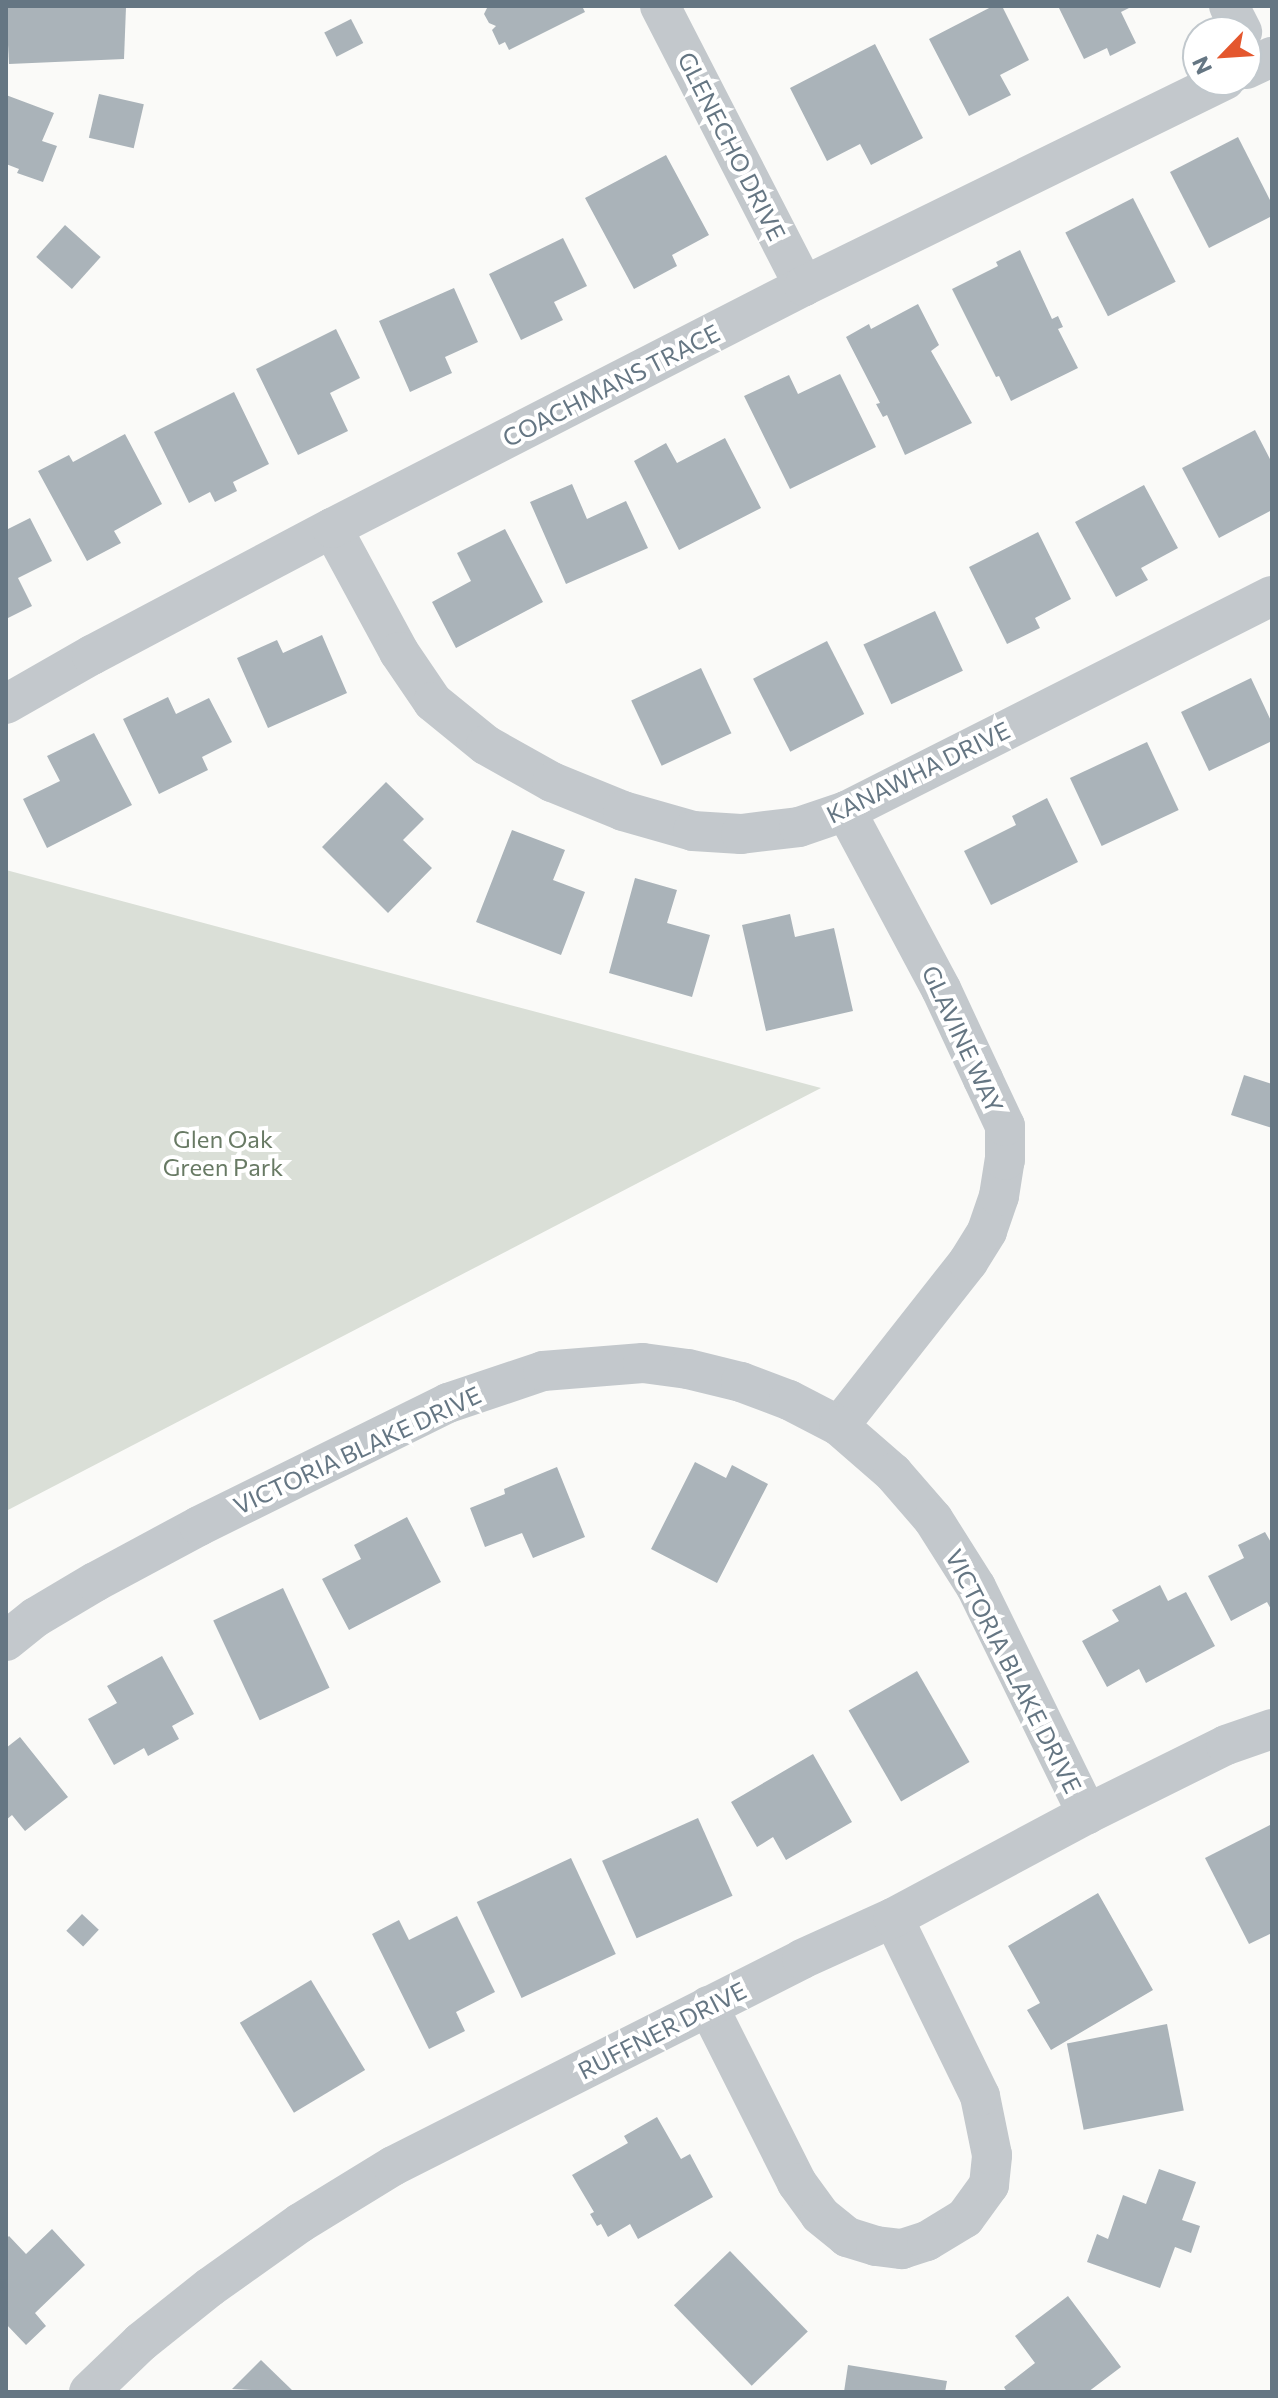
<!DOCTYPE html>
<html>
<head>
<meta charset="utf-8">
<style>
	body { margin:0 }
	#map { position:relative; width:1278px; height:2398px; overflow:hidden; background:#fafaf8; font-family:Commissioner,sans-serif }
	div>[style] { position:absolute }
	.green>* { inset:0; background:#dadfd7 }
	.building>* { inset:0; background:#aab3b9; transform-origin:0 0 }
	.minor>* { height:40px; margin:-20px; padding:0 20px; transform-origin:20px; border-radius:20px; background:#c3c8cc }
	span { translate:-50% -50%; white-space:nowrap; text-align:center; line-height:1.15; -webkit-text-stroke:8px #fff; paint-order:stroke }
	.street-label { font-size:24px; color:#657683 }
	.park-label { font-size:24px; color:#687a64 }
	.frame { position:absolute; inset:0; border:8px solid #657683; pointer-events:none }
	.north { position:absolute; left:1182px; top:16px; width:80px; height:80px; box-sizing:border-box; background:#fff; border:2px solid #c1c8cd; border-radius:50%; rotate:245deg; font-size:22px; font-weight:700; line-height:32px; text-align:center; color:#657683 }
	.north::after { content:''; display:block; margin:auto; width:28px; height:36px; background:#e4572e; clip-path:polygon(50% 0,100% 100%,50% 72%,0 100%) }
</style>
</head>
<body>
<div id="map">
	<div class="green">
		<i style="clip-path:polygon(6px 870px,529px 1010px,821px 1088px,6px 1511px)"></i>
	</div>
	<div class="building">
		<i style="clip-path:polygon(6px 6px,126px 7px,124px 59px,9px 64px)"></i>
		<i style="clip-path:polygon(488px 6px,582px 6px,585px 12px,509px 50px,505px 42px,499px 45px,492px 30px,496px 26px,489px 23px,484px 14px)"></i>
		<i style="clip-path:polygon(993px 6px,1002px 6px,1029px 60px,1000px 75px,1011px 95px,969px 116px,929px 39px)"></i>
		<i style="clip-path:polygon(1058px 6px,1133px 6px,1121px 12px,1136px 43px,1110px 56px,1107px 48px,1084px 59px)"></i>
		<i style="left:351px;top:19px;width:27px;height:30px;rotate:63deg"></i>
		<i style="clip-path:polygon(875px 44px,923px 138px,871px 165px,860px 144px,827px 161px,790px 88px)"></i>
		<i style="left:99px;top:94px;width:46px;height:45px;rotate:13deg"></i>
		<i style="clip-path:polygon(6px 95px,54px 113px,42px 141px,57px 146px,43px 182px,17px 173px,19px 169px,6px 164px)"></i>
		<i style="clip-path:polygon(1238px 137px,1272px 204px,1272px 216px,1209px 248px,1170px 172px)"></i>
		<i style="clip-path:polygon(666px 155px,709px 235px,672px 255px,677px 266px,634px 289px,585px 198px)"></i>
		<i style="left:1133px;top:198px;width:94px;height:76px;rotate:63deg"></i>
		<i style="left:65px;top:225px;width:48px;height:43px;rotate:42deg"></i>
		<i style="clip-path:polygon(563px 238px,587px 286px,554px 302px,563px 320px,521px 340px,489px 274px)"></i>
		<i style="clip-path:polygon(1020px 250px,1052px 319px,1058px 316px,1063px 327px,1058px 329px,1078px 368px,1011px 401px,999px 376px,996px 377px,952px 289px,998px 266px,996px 262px)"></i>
		<i style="clip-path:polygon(454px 288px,478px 342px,445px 357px,452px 373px,410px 392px,379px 321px)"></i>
		<i style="clip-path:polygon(918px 304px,939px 345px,931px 351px,972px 423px,905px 455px,887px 415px,883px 417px,876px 404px,880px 403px,846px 337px,869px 324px,871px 329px)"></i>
		<i style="clip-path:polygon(336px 329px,360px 378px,330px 393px,348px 431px,298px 455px,256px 369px)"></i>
		<i style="clip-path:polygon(840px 374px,876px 447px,790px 489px,744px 396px,789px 375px,798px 394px)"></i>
		<i style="clip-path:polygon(234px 392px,269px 464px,233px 482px,237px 491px,215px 502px,210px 492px,189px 503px,154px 432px)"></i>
		<i style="clip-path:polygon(1255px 430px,1272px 463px,1272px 510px,1219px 538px,1182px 468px)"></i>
		<i style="clip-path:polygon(125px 434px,162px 504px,114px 531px,121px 543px,87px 561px,38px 471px,69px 455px,73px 462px)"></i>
		<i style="clip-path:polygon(725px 438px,761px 508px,679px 550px,634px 461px,666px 443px,677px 463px)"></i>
		<i style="clip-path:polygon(572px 484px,587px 519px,626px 501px,648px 548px,566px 584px,530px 502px)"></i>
		<i style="clip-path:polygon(1144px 485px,1178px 548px,1141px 568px,1148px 580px,1116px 597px,1075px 522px)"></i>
		<i style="clip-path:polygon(30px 518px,52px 561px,18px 578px,32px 606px,6px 619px,6px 530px)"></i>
		<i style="clip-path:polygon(505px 529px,543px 602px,456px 648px,432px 602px,471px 581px,457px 553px)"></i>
		<i style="clip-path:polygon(1038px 532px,1071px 599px,1035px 618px,1040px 628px,1007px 644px,969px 567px)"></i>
		<i style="left:935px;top:611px;width:66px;height:79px;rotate:65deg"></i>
		<i style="clip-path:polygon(322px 635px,347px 693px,268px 728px,237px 658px,277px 640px,283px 653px)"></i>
		<i style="left:827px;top:641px;width:82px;height:83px;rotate:63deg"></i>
		<i style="left:701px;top:668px;width:72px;height:77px;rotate:65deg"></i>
		<i style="clip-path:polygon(1251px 678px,1272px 723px,1272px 741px,1209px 771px,1181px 712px)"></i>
		<i style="clip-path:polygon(168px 697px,176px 714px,209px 698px,232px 742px,202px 757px,208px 770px,159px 794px,123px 719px)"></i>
		<i style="clip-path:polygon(94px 733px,132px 805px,47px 848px,23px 799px,60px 781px,47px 756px)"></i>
		<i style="left:1147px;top:742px;width:75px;height:85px;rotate:65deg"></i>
		<i style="clip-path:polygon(386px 782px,424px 819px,403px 840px,432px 868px,388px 913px,322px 847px)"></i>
		<i style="clip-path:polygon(1047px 798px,1078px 862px,991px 905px,964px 851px,1016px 825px,1012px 816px)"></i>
		<i style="clip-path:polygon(512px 830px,565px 850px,553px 880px,585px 892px,561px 955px,476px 922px)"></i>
		<i style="clip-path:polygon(635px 878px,677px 890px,667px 923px,710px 935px,692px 997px,609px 973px)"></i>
		<i style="clip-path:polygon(790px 914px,795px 937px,834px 928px,853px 1011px,766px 1031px,742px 925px)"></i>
		<i style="clip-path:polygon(1244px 1075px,1272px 1084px,1272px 1128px,1231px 1115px)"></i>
		<i style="clip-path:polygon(695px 1462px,726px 1478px,732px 1465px,768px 1484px,717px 1583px,651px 1549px)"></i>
		<i style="clip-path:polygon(557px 1467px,585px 1537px,533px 1558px,522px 1533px,485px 1547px,470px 1508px,505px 1494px,504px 1489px)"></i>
		<i style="clip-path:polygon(407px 1517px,441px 1582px,349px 1630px,322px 1579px,361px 1559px,354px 1545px)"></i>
		<i style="clip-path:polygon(1265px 1532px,1272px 1544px,1272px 1611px,1267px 1602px,1231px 1621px,1208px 1576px,1244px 1558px,1238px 1545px)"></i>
		<i style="clip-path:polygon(1160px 1585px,1168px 1601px,1186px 1592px,1215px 1646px,1146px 1683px,1139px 1669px,1107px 1687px,1082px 1641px,1119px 1621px,1112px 1610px)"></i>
		<i style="left:283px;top:1588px;width:110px;height:77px;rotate:65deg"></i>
		<i style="clip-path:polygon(162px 1656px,194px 1714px,172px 1726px,179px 1739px,148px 1756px,144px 1748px,114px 1765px,88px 1719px,117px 1703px,107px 1686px)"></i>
		<i style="left:917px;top:1671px;width:105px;height:79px;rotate:60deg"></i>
		<i style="clip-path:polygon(20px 1737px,68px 1797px,25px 1831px,12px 1815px,6px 1820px,6px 1748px)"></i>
		<i style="clip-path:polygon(813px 1754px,852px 1822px,786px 1860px,773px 1837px,757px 1847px,731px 1802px)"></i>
		<i style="left:698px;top:1818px;width:85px;height:105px;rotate:66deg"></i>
		<i style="clip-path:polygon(1272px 1824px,1272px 1933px,1249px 1944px,1205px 1858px)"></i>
		<i style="left:571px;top:1858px;width:106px;height:104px;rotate:65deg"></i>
		<i style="clip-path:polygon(1098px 1893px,1153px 1990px,1051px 2050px,1027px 2010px,1040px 2003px,1008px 1946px)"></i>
		<i style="left:82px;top:1914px;width:23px;height:23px;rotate:43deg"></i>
		<i style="clip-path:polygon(457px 1916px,495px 1992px,456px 2012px,465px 2031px,429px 2049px,372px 1934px,399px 1920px,409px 1940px)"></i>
		<i style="left:311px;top:1980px;width:105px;height:83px;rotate:59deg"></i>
		<i style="left:1167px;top:2024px;width:88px;height:102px;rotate:79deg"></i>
		<i style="clip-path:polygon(657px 2117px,681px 2159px,690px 2154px,713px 2197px,638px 2239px,630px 2224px,608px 2237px,601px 2224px,597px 2226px,590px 2214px,594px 2212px,572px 2175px,628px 2143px,624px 2136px)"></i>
		<i style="clip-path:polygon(1159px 2169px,1196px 2182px,1182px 2220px,1200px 2226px,1191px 2253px,1175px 2247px,1160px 2288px,1087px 2262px,1097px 2234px,1108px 2239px,1123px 2195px,1146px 2204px)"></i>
		<i style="clip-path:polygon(52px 2229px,85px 2265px,35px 2313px,46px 2326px,26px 2345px,6px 2324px,6px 2239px,9px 2236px,26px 2254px)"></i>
		<i style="left:730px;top:2251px;width:112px;height:78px;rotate:46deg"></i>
		<i style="clip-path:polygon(1068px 2296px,1121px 2367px,1088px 2392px,1007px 2392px,1004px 2387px,1035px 2363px,1015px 2336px)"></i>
		<i style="clip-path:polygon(261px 2360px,294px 2392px,232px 2389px)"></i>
		<i style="clip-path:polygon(848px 2365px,947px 2381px,945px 2392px,844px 2392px)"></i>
	</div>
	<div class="minor">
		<i style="left:660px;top:6px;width:315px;rotate:62.8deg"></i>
		<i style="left:1229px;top:6px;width:29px;rotate:63deg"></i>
		<i style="left:1246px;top:69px;width:29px;rotate:-25deg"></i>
		<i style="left:332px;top:528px;width:141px;rotate:61.6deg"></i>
		<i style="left:399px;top:652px;width:60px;rotate:55.8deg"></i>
		<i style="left:433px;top:702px;width:68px;rotate:39.1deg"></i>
		<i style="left:486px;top:745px;width:76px;rotate:29.3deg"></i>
		<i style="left:552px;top:782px;width:77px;rotate:22.2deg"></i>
		<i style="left:623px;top:811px;width:73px;rotate:15.9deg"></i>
		<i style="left:693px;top:831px;width:48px;rotate:3.6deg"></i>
		<i style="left:741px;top:834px;width:58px;rotate:-6.9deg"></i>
		<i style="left:799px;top:827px;width:50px;rotate:-18.8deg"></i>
		<i style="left:846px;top:811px;width:477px;rotate:-26.8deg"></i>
		<i style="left:6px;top:704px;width:99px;rotate:-29.7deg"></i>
		<i style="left:92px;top:655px;width:272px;rotate:-27.9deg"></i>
		<i style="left:332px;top:528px;width:530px;rotate:-27.14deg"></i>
		<i style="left:804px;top:286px;width:469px;rotate:-26.1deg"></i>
		<i style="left:839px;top:1426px;width:209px;rotate:-51.8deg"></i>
		<i style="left:968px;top:1262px;width:36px;rotate:-58deg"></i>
		<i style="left:987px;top:1231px;width:37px;rotate:-71deg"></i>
		<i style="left:999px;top:1196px;width:36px;rotate:-81deg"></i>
		<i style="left:1005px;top:1160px;width:34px;rotate:-90deg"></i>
		<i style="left:1005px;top:1126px;width:52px;rotate:-115.1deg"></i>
		<i style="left:983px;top:1079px;width:99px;rotate:-115deg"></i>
		<i style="left:941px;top:989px;width:202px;rotate:-118.1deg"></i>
		<i style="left:6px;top:1641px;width:38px;rotate:-39deg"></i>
		<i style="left:36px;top:1617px;width:69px;rotate:-30.7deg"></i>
		<i style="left:95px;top:1582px;width:118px;rotate:-28.3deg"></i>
		<i style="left:199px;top:1526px;width:278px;rotate:-26.3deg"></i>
		<i style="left:448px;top:1403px;width:100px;rotate:-18.6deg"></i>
		<i style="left:543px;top:1371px;width:100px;rotate:-4.6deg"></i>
		<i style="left:643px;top:1363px;width:45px;rotate:7.6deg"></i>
		<i style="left:688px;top:1369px;width:55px;rotate:13.8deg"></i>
		<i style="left:741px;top:1382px;width:51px;rotate:20.6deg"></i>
		<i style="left:789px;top:1400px;width:56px;rotate:27.5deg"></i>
		<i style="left:839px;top:1426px;width:72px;rotate:41deg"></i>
		<i style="left:893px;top:1473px;width:61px;rotate:49deg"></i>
		<i style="left:933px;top:1519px;width:80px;rotate:57.7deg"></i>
		<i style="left:976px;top:1587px;width:253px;rotate:63.9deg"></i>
		<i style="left:708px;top:2006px;width:198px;rotate:63.3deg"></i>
		<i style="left:797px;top:2183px;width:39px;rotate:54deg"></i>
		<i style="left:820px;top:2215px;width:35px;rotate:39deg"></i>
		<i style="left:847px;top:2237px;width:30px;rotate:17deg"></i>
		<i style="left:876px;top:2246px;width:26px;rotate:7deg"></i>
		<i style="left:902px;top:2249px;width:26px;rotate:-18deg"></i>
		<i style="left:927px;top:2241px;width:44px;rotate:-31.2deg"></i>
		<i style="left:965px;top:2218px;width:41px;rotate:-54deg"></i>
		<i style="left:989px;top:2185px;width:30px;rotate:-84deg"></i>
		<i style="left:992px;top:2155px;width:60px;rotate:-101.5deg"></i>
		<i style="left:980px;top:2096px;width:198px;rotate:-116deg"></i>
		<i style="left:89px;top:2392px;width:72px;rotate:-43.9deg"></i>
		<i style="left:141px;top:2342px;width:88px;rotate:-38.6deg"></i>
		<i style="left:210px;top:2287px;width:110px;rotate:-35.4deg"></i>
		<i style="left:300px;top:2223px;width:109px;rotate:-31.5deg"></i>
		<i style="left:393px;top:2166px;width:458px;rotate:-26.8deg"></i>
		<i style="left:802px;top:1959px;width:100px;rotate:-24.3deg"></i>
		<i style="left:893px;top:1918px;width:220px;rotate:-28.2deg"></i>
		<i style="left:1087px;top:1814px;width:155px;rotate:-26.4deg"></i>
		<i style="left:1226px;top:1745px;width:49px;rotate:-19.2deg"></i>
	</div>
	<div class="street-label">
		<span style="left:732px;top:146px;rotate:63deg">GLENECHO DRIVE</span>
		<span style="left:611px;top:385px;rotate:-27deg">COACHMANS TRACE</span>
		<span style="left:918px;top:772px;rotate:-26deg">KANAWHA DRIVE</span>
		<span style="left:963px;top:1039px;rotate:65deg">GLAVINE WAY</span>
		<span style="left:357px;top:1450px;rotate:-25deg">VICTORIA BLAKE DRIVE</span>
		<span style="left:1014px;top:1671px;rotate:63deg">VICTORIA BLAKE DRIVE</span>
		<span style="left:662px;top:2030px;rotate:-27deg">RUFFNER DRIVE</span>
	</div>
	<div class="park-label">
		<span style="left:223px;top:1153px">Glen Oak<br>Green Park</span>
	</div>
	<div class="frame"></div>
	<div class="north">N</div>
</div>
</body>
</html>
